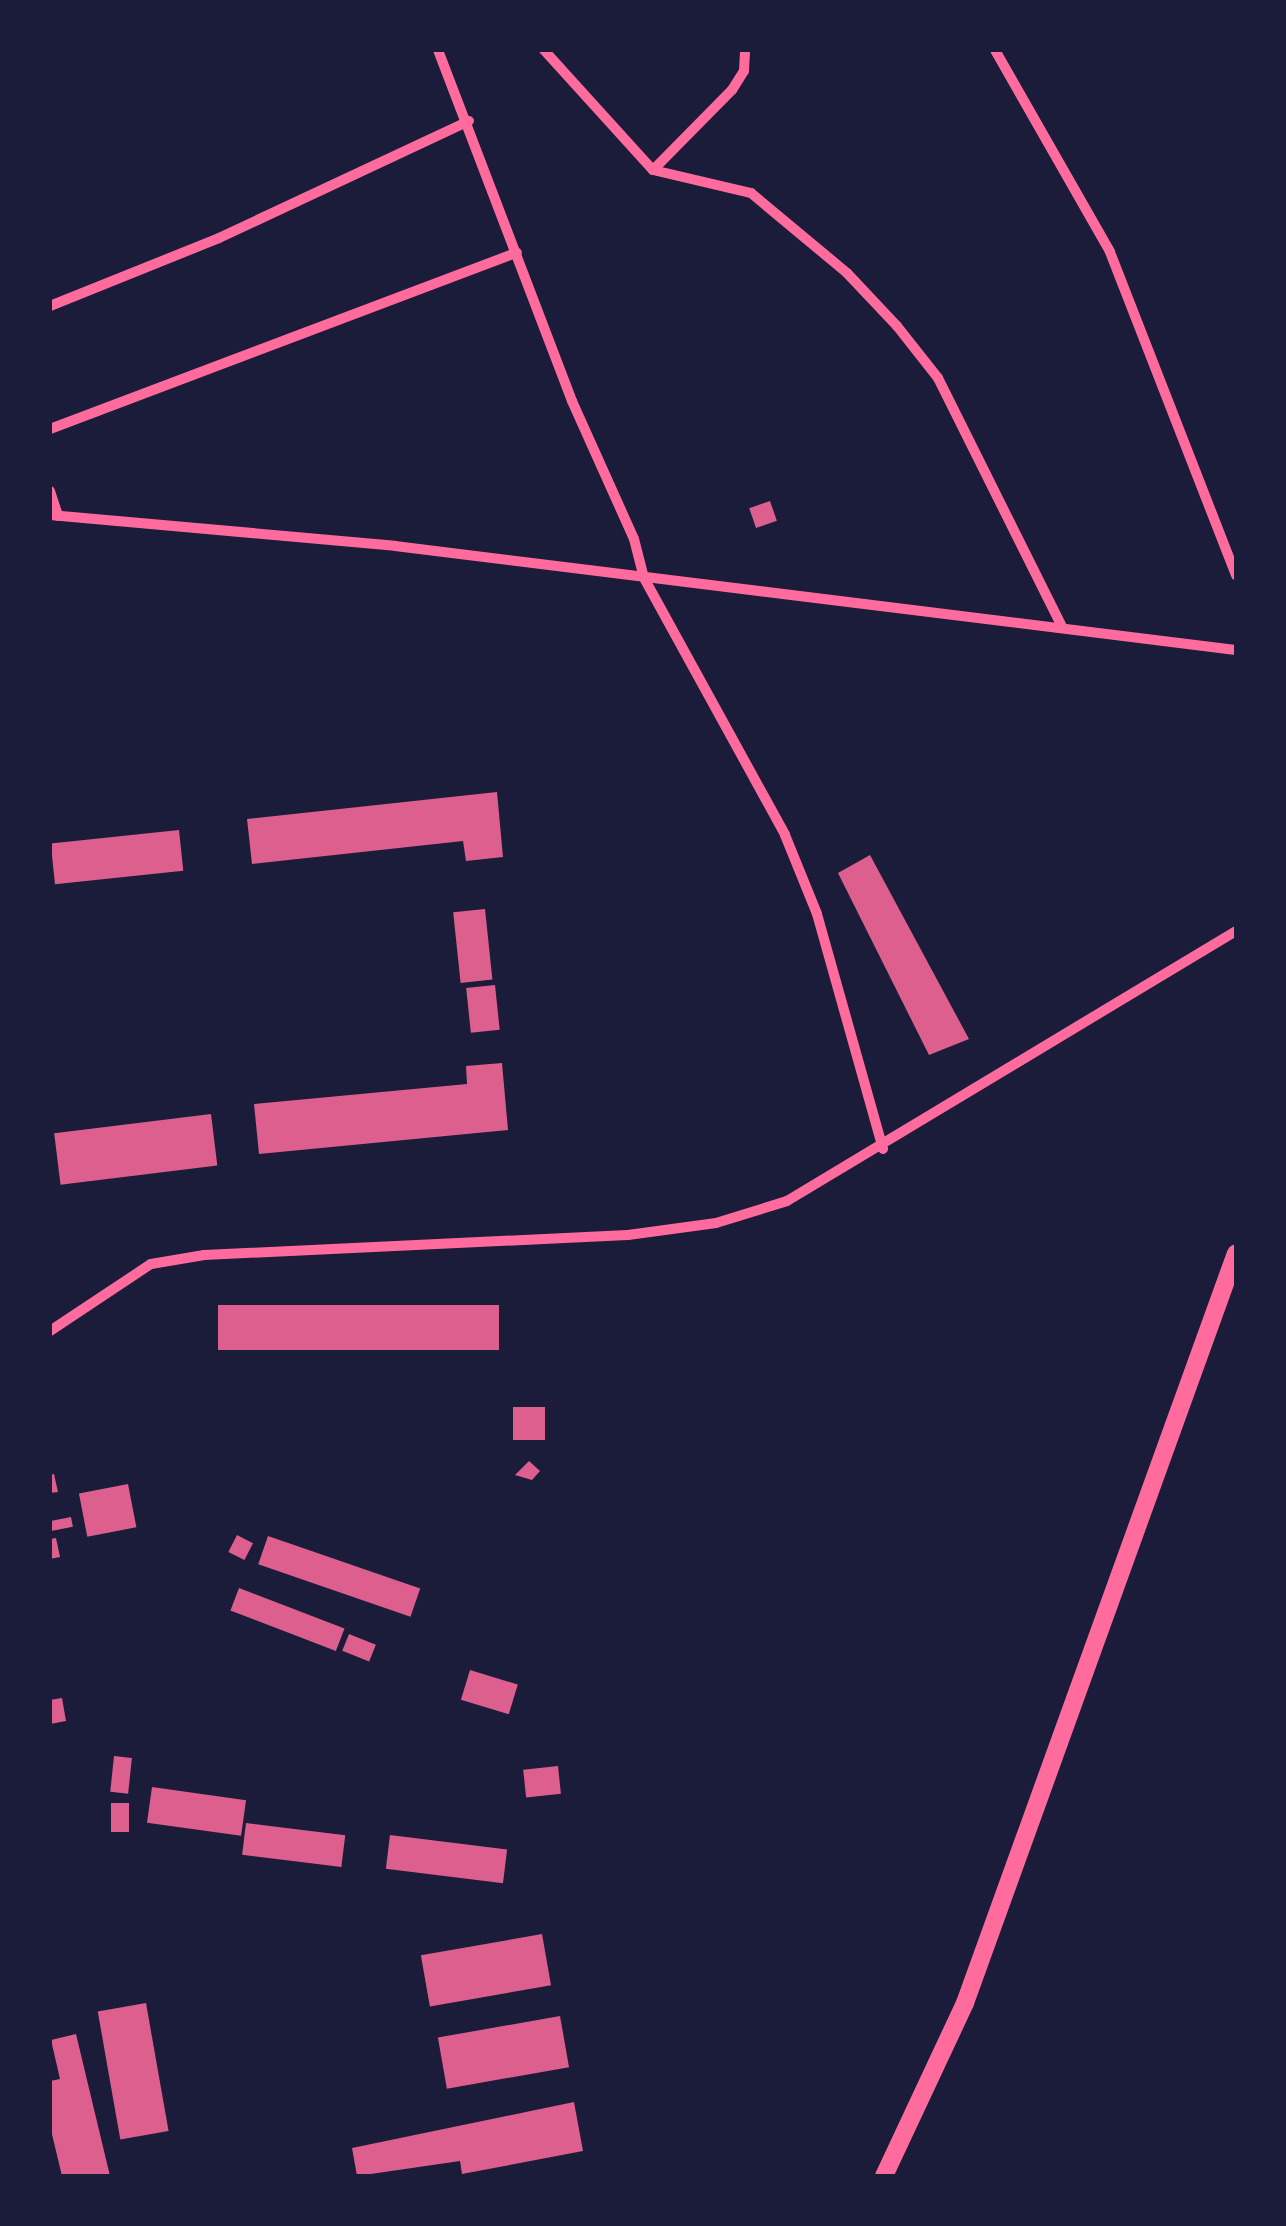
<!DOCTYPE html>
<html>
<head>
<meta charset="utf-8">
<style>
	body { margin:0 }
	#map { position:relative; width:1286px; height:2226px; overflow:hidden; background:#1b1b3a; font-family:Commissioner,sans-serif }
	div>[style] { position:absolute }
	.building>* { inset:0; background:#dd5f8e; transform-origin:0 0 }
	.minor>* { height:10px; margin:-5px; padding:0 5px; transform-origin:5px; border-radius:5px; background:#ff6b9d }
	.tertiary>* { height:18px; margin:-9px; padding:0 9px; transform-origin:9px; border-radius:9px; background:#ff6b9d }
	span { translate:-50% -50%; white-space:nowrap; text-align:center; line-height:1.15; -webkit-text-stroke:9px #1b1b3a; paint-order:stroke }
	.frame { position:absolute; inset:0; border:52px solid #1b1b3a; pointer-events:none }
</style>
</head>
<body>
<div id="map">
	<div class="building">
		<i style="left:770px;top:501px;width:21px;height:22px;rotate:71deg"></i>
		<i style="clip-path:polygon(497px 792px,503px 857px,466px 861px,463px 841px,252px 864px,247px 819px)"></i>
		<i style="left:179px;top:830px;width:41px;height:129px;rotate:84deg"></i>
		<i style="clip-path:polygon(870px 855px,969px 1039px,929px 1055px,838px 873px)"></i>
		<i style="left:485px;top:909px;width:71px;height:32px;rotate:84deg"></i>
		<i style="left:495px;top:985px;width:45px;height:29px;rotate:84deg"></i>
		<i style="clip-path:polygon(502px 1063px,508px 1130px,259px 1154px,254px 1104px,467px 1084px,466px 1066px)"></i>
		<i style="left:211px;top:1114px;width:52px;height:158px;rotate:83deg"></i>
		<i style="left:218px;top:1305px;width:281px;height:45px"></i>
		<i style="left:513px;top:1407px;width:32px;height:33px"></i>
		<i style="clip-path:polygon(529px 1461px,540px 1471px,532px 1480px,515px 1475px)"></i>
		<i style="clip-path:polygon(54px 1474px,58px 1492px,50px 1493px,50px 1475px)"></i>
		<i style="left:128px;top:1484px;width:44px;height:50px;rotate:79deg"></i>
		<i style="left:71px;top:1517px;width:10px;height:22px;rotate:79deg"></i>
		<i style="left:237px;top:1535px;width:18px;height:19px;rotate:27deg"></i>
		<i style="left:268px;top:1536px;width:161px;height:30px;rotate:19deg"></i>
		<i style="clip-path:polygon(56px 1538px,60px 1557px,50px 1559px,50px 1539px)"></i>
		<i style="left:239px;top:1588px;width:113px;height:24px;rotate:21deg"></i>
		<i style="left:349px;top:1634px;width:29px;height:18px;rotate:22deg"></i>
		<i style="left:470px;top:1670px;width:50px;height:31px;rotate:17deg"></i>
		<i style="clip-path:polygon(62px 1698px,66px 1721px,50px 1724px,50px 1700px)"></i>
		<i style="left:114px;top:1756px;width:18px;height:36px;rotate:6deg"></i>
		<i style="left:558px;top:1766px;width:28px;height:35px;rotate:84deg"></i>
		<i style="left:152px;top:1787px;width:95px;height:36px;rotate:8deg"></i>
		<i style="left:111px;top:1803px;width:18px;height:29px"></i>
		<i style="left:246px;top:1823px;width:100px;height:32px;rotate:7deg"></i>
		<i style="left:390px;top:1835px;width:118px;height:34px;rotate:7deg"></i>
		<i style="left:542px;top:1934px;width:52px;height:123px;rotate:80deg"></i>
		<i style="left:146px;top:2003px;width:130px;height:49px;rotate:80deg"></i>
		<i style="left:560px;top:2016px;width:52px;height:124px;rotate:80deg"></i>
		<i style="clip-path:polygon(76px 2034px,110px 2176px,62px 2176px,50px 2126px,50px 2081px,60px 2079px,51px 2040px)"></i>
		<i style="clip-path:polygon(574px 2102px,583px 2151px,462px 2174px,460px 2161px,357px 2176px,352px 2148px)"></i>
	</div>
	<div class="minor">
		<i style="left:438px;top:50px;width:376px;rotate:69.1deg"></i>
		<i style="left:572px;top:401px;width:151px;rotate:65.8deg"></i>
		<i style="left:634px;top:539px;width:40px;rotate:75.6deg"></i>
		<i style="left:644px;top:578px;width:293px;rotate:61.2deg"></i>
		<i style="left:785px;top:835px;width:85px;rotate:67.9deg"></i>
		<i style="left:817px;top:914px;width:244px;rotate:74.3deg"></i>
		<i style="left:544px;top:50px;width:162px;rotate:47.8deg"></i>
		<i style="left:653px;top:170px;width:101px;rotate:13.2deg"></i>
		<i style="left:751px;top:193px;width:125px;rotate:39.8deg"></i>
		<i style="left:847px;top:273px;width:73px;rotate:46.7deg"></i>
		<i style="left:897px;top:326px;width:66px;rotate:51.7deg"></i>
		<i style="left:938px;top:378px;width:278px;rotate:63.5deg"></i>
		<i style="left:995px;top:50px;width:232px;rotate:60.3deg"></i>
		<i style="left:1110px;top:252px;width:347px;rotate:68.7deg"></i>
		<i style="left:653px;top:170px;width:112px;rotate:-45.4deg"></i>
		<i style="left:732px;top:90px;width:22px;rotate:-58deg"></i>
		<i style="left:744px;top:71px;width:21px;rotate:-87deg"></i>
		<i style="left:50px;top:306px;width:182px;rotate:-21.9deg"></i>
		<i style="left:219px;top:238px;width:276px;rotate:-25.1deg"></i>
		<i style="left:50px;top:429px;width:499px;rotate:-20.7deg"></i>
		<i style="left:50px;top:491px;width:26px;rotate:72deg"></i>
		<i style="left:50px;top:515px;width:346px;rotate:5.1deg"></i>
		<i style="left:395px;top:546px;width:847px;rotate:7.05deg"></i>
		<i style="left:50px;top:1331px;width:121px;rotate:-33.6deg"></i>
		<i style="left:151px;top:1264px;width:54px;rotate:-9.6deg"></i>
		<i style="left:204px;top:1255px;width:424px;rotate:-2.7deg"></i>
		<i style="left:628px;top:1235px;width:89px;rotate:-7.8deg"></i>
		<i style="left:716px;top:1223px;width:74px;rotate:-17.2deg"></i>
		<i style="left:787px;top:1201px;width:524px;rotate:-31.02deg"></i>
	</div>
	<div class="tertiary">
		<i style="left:884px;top:2176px;width:191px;rotate:-64.9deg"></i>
		<i style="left:965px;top:2003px;width:797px;rotate:-70.13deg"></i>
	</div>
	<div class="frame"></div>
</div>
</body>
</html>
